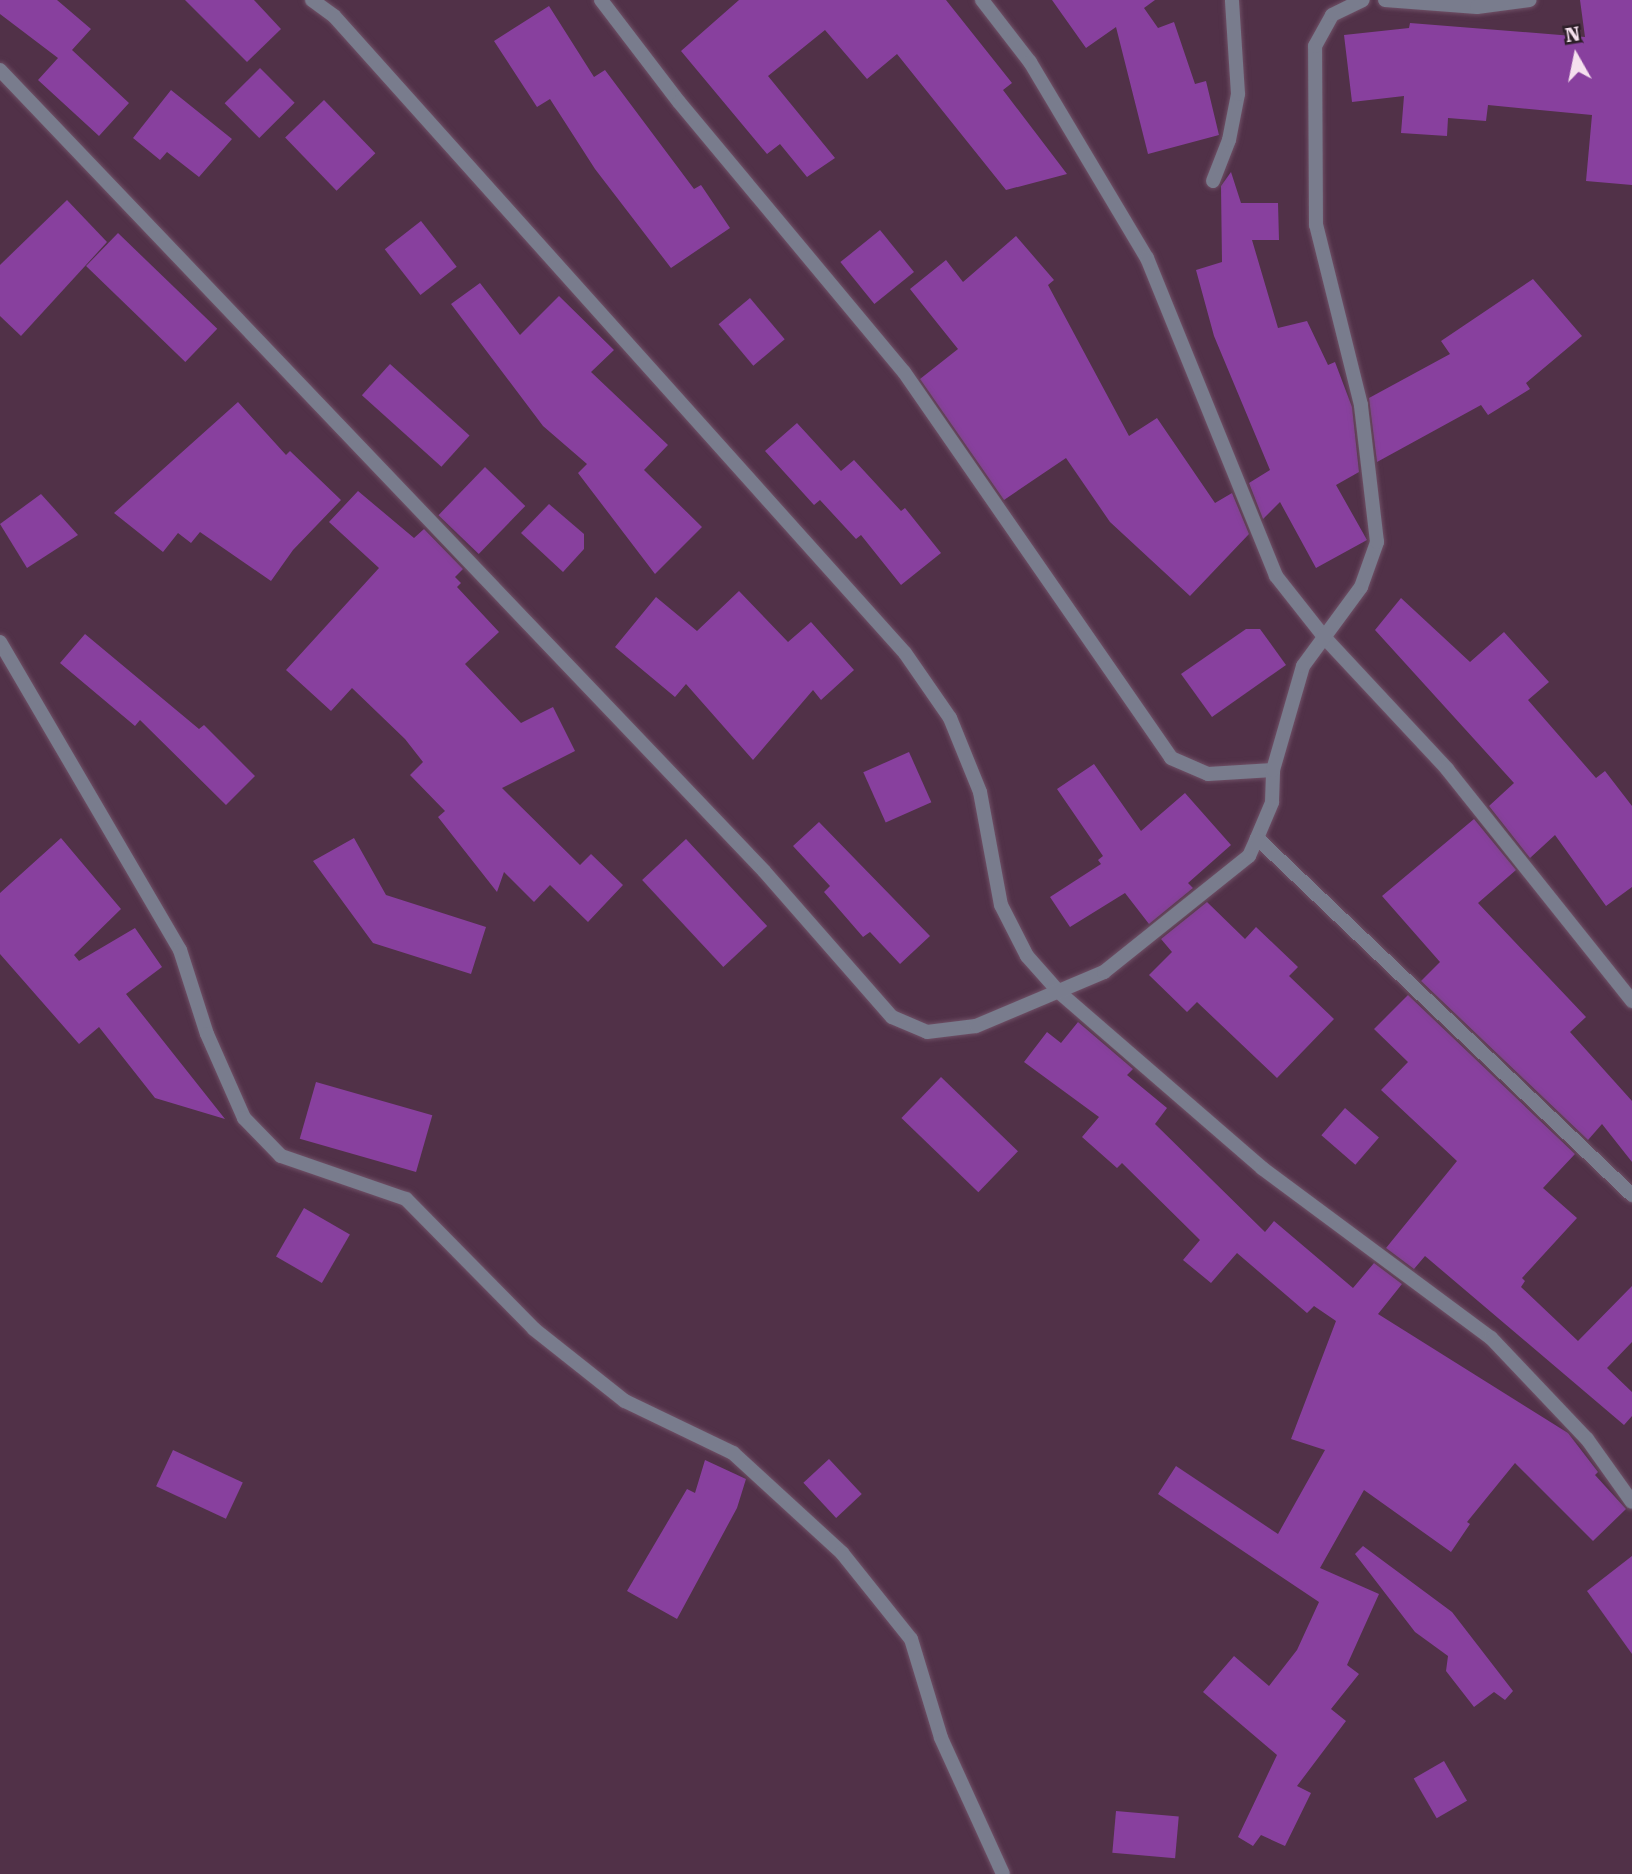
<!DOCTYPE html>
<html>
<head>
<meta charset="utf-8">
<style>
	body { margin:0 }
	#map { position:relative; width:1632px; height:1874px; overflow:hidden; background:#513148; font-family:"Roboto Serif",serif }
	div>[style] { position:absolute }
	.building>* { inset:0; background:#88409e; transform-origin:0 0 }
	.roads { filter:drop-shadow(0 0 2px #6f5066) drop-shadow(0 0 2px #6f5066) }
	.minor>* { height:14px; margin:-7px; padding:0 7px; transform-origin:7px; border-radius:7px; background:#797c8d }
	span { translate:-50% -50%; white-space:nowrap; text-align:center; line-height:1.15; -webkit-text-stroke:7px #2d1f29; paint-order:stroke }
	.north { position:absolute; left:1541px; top:21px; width:70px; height:70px; -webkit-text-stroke:5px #2d1f29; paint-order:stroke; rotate:351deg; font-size:19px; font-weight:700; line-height:28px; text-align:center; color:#f5e0ee }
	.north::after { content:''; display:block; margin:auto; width:24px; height:32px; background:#f5e0ee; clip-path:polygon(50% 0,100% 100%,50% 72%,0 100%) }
</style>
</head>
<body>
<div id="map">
	<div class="building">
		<i style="clip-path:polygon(0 0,57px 0,91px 29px,72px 50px,129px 103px,99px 136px,38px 80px,58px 58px,0 14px)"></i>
		<i style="clip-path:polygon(185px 0,254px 0,281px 29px,247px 62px)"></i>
		<i style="clip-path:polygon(739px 0,946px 0,1012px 83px,1003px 90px,1067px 174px,1006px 190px,897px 54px,867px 79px,825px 30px,768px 76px,835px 158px,807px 177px,780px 144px,767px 154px,681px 51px)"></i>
		<i style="clip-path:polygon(1052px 0,1155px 0,1144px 8px,1158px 28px,1174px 22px,1195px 84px,1206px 81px,1219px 135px,1148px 154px,1116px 27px,1086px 48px)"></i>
		<i style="clip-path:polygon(1580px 0,1632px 0,1632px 185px,1586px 181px,1592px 115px,1488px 105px,1486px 121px,1448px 118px,1447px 136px,1401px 133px,1404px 96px,1352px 102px,1344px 35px,1409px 28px,1410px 23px,1585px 37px)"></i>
		<i style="clip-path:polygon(549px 6px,594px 77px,605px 70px,694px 189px,701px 185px,730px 228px,671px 268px,595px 169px,550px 99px,537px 107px,494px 41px)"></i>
		<i style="left:260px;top:68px;width:49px;height:50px;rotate:45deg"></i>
		<i style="clip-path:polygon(171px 90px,232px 139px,199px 177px,167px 152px,160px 160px,133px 138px)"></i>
		<i style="left:324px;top:100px;width:74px;height:54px;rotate:46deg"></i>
		<i style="clip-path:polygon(1231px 172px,1241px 203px,1278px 203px,1279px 240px,1252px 240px,1278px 328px,1307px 321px,1328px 365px,1335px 362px,1352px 407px,1359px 472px,1336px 485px,1367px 540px,1316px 568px,1280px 502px,1263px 519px,1249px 483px,1270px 470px,1214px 336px,1196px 270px,1222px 262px,1221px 186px)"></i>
		<i style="clip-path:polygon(67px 200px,107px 242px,21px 336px,0 316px,0 265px)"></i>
		<i style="left:421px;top:221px;width:58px;height:46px;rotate:52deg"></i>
		<i style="left:880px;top:230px;width:54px;height:51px;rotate:51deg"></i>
		<i style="left:118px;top:233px;width:138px;height:46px;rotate:44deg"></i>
		<i style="clip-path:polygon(1016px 236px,1054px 280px,1048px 285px,1129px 436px,1157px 418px,1215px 503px,1232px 493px,1249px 534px,1190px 596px,1110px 522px,1066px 458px,1004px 500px,920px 379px,958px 349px,910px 289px,946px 260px,963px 282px)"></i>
		<i style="clip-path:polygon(1533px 279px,1582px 336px,1526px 383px,1530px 389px,1488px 415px,1481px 405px,1377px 462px,1369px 398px,1450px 354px,1441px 341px)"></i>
		<i style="clip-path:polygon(480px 283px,520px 335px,559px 296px,614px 350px,591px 372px,668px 445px,644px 470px,702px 527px,655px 574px,578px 473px,587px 464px,543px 426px,451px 304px)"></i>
		<i style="left:750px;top:298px;width:54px;height:41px;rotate:50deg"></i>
		<i style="left:390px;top:364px;width:107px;height:42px;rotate:42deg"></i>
		<i style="clip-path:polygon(238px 402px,286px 455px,290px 451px,341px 500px,293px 550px,271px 581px,200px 532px,191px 543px,178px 533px,163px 552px,114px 513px)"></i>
		<i style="clip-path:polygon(797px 423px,841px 471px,854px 460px,901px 511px,905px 508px,941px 553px,901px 585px,861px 535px,856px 539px,820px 500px,814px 505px,765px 451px)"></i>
		<i style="left:485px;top:467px;width:56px;height:67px;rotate:44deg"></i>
		<i style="clip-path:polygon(358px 491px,414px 538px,424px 529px,463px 569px,455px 577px,461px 583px,457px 587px,499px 632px,465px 664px,521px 723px,553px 707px,575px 751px,502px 788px,580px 865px,591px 854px,623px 885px,588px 922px,550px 885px,534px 902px,504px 872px,497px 892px,438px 817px,445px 811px,410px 775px,423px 762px,405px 739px,352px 688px,331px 711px,286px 670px,379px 568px,329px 522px)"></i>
		<i style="clip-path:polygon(41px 494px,78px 535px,27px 568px,0 524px)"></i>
		<i style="clip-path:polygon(549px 504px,584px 534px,584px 549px,563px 572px,521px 533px)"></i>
		<i style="clip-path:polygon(739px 591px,788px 642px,811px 622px,854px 670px,821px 700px,813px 690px,753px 760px,686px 684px,675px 697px,615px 647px,656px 597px,697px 631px)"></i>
		<i style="clip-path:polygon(1401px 598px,1470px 662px,1504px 632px,1549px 682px,1528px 700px,1596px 778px,1605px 771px,1632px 806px,1632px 887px,1606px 906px,1555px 835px,1530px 858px,1489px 806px,1514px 783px,1375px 630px)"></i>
		<i style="clip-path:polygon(1246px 629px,1260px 629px,1286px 665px,1212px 717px,1181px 674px)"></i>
		<i style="clip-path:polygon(85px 634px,199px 729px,204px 725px,255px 776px,226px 805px,140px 720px,135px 726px,60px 663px)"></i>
		<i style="left:909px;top:752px;width:55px;height:50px;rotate:66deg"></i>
		<i style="clip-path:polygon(1094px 764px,1141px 831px,1185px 793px,1231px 845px,1188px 883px,1193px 888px,1149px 924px,1125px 893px,1070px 927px,1050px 897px,1101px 864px,1098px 860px,1103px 856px,1057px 789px)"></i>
		<i style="clip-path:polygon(1474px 819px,1516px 870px,1478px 903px,1586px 1017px,1570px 1032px,1632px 1101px,1632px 1162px,1602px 1124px,1588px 1140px,1421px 981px,1440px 962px,1382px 896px)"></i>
		<i style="clip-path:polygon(819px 822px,930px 936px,900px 964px,870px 932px,863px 937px,824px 892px,830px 886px,793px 846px)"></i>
		<i style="clip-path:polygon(61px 838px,121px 909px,74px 955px,79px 961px,135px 928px,162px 967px,126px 994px,225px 1119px,155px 1098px,99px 1027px,79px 1044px,0 954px,0 893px)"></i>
		<i style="clip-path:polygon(354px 838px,386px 895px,486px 927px,471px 974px,373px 943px,313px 861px)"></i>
		<i style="left:686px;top:839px;width:119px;height:60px;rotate:47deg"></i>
		<i style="clip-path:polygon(1207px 902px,1245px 939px,1256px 927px,1298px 967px,1289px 976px,1334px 1019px,1277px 1078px,1197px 1002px,1187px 1012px,1149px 975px,1172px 952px,1161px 939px)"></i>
		<i style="clip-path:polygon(1408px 995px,1575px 1154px,1543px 1188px,1577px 1218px,1522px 1278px,1525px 1281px,1521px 1287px,1578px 1341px,1632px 1286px,1632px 1342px,1607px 1368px,1632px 1392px,1632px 1416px,1624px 1425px,1425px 1256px,1414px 1269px,1386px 1248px,1457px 1161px,1381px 1090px,1408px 1062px,1374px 1029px)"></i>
		<i style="clip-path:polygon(1078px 1022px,1133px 1069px,1127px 1075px,1167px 1108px,1155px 1124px,1265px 1232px,1274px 1221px,1353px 1288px,1374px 1263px,1402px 1284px,1378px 1314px,1568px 1433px,1598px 1472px,1595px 1475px,1626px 1509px,1593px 1541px,1515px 1463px,1467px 1522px,1470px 1524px,1451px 1552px,1364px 1490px,1320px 1568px,1379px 1594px,1347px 1665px,1359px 1674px,1331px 1709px,1346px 1721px,1297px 1786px,1311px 1793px,1285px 1846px,1261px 1835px,1253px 1846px,1238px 1837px,1277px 1755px,1203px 1692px,1234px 1656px,1269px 1686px,1297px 1650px,1319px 1602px,1158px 1494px,1176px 1466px,1278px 1534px,1325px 1450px,1291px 1439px,1336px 1321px,1314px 1306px,1307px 1313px,1237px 1253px,1211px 1283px,1183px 1260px,1200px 1240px,1122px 1163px,1117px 1168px,1082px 1137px,1099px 1117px,1024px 1062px,1047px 1032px,1061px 1043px)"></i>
		<i style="left:941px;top:1077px;width:107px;height:57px;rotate:44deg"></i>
		<i style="left:316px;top:1082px;width:121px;height:59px;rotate:16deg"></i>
		<i style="left:1345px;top:1108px;width:45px;height:36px;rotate:41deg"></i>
		<i style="left:304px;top:1208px;width:53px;height:56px;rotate:30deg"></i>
		<i style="left:173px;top:1450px;width:77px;height:40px;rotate:25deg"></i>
		<i style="left:829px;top:1459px;width:48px;height:35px;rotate:47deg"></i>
		<i style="clip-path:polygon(705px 1460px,746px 1479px,737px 1508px,677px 1619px,627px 1591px,687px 1489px,695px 1493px)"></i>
		<i style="clip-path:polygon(1363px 1546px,1452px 1612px,1513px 1691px,1505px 1700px,1494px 1692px,1474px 1707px,1446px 1671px,1448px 1656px,1415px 1632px,1355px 1554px)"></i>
		<i style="clip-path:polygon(1632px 1556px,1632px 1654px,1587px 1591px)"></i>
		<i style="left:1444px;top:1761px;width:46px;height:35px;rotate:60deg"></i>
		<i style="left:1116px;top:1811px;width:63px;height:42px;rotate:5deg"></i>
	</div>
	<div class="roads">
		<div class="minor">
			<i style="left:312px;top:0;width:27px;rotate:36deg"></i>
			<i style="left:334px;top:16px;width:855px;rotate:48.13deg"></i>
			<i style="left:905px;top:653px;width:79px;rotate:55.3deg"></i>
			<i style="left:950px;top:718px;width:80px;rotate:67.9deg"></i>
			<i style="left:980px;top:792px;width:115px;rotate:79.5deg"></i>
			<i style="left:1001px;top:905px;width:57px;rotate:63deg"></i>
			<i style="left:1027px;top:956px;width:48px;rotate:48.4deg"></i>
			<i style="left:1059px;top:992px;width:269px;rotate:40.9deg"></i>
			<i style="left:1262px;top:1168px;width:285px;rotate:36.6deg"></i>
			<i style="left:1491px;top:1338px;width:139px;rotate:46.5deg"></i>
			<i style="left:1587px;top:1439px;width:77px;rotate:54.5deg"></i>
			<i style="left:601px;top:0;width:128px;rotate:52.6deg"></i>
			<i style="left:679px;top:102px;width:351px;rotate:50.2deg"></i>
			<i style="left:904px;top:372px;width:469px;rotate:55.3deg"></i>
			<i style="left:1171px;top:758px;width:40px;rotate:23.4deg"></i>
			<i style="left:1208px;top:774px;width:65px;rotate:-3.5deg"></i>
			<i style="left:982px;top:0;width:78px;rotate:52.3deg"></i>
			<i style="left:1030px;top:62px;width:228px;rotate:59.2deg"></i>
			<i style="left:1147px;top:258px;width:343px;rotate:67.9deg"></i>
			<i style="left:1276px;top:576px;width:79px;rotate:51.7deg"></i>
			<i style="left:1325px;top:638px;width:179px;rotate:47deg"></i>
			<i style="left:1447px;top:769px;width:297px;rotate:51.4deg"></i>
			<i style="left:1385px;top:0;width:92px;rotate:4.4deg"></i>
			<i style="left:1477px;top:7px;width:53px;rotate:-7.5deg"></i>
			<i style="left:0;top:70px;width:1107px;rotate:46.35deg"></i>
			<i style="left:764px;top:871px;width:194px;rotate:48.8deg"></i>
			<i style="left:892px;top:1017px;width:38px;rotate:23deg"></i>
			<i style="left:927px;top:1032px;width:49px;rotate:-7deg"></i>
			<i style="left:976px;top:1026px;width:139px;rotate:-22.9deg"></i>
			<i style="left:1104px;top:972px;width:186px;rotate:-38.7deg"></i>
			<i style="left:1249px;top:856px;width:20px;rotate:-66deg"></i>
			<i style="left:1257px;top:838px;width:39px;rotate:-67deg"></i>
			<i style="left:1272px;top:802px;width:32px;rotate:-88deg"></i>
			<i style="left:1273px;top:770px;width:108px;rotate:-73.9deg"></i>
			<i style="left:1303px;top:666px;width:98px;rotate:-53.7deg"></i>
			<i style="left:1361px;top:587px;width:48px;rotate:-70.4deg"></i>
			<i style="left:1377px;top:542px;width:138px;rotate:-96.7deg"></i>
			<i style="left:1361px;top:405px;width:186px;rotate:-104deg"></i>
			<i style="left:1316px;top:225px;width:179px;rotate:-90.3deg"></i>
			<i style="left:1315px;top:46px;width:35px;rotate:-61deg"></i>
			<i style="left:1332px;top:15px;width:34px;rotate:-26deg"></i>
			<i style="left:1213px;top:181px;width:44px;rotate:-68.7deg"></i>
			<i style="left:1229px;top:140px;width:47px;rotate:-78.9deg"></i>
			<i style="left:1238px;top:94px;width:94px;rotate:-93.7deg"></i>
			<i style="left:0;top:642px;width:357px;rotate:59.7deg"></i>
			<i style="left:180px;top:950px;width:88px;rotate:72.2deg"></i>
			<i style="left:207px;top:1034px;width:92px;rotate:66.2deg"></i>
			<i style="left:244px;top:1118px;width:53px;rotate:45.8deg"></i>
			<i style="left:281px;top:1156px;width:132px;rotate:19deg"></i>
			<i style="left:406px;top:1199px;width:182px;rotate:45.4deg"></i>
			<i style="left:534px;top:1329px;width:116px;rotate:38.4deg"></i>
			<i style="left:625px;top:1401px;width:120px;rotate:25.7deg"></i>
			<i style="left:733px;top:1453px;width:148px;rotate:42.5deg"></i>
			<i style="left:842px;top:1553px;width:110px;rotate:51.3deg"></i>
			<i style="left:911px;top:1639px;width:103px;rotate:73.1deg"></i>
			<i style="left:941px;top:1738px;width:149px;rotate:65.5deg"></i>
			<i style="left:1257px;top:838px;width:518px;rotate:43.59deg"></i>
		</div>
	</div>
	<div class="north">N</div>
</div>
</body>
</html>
